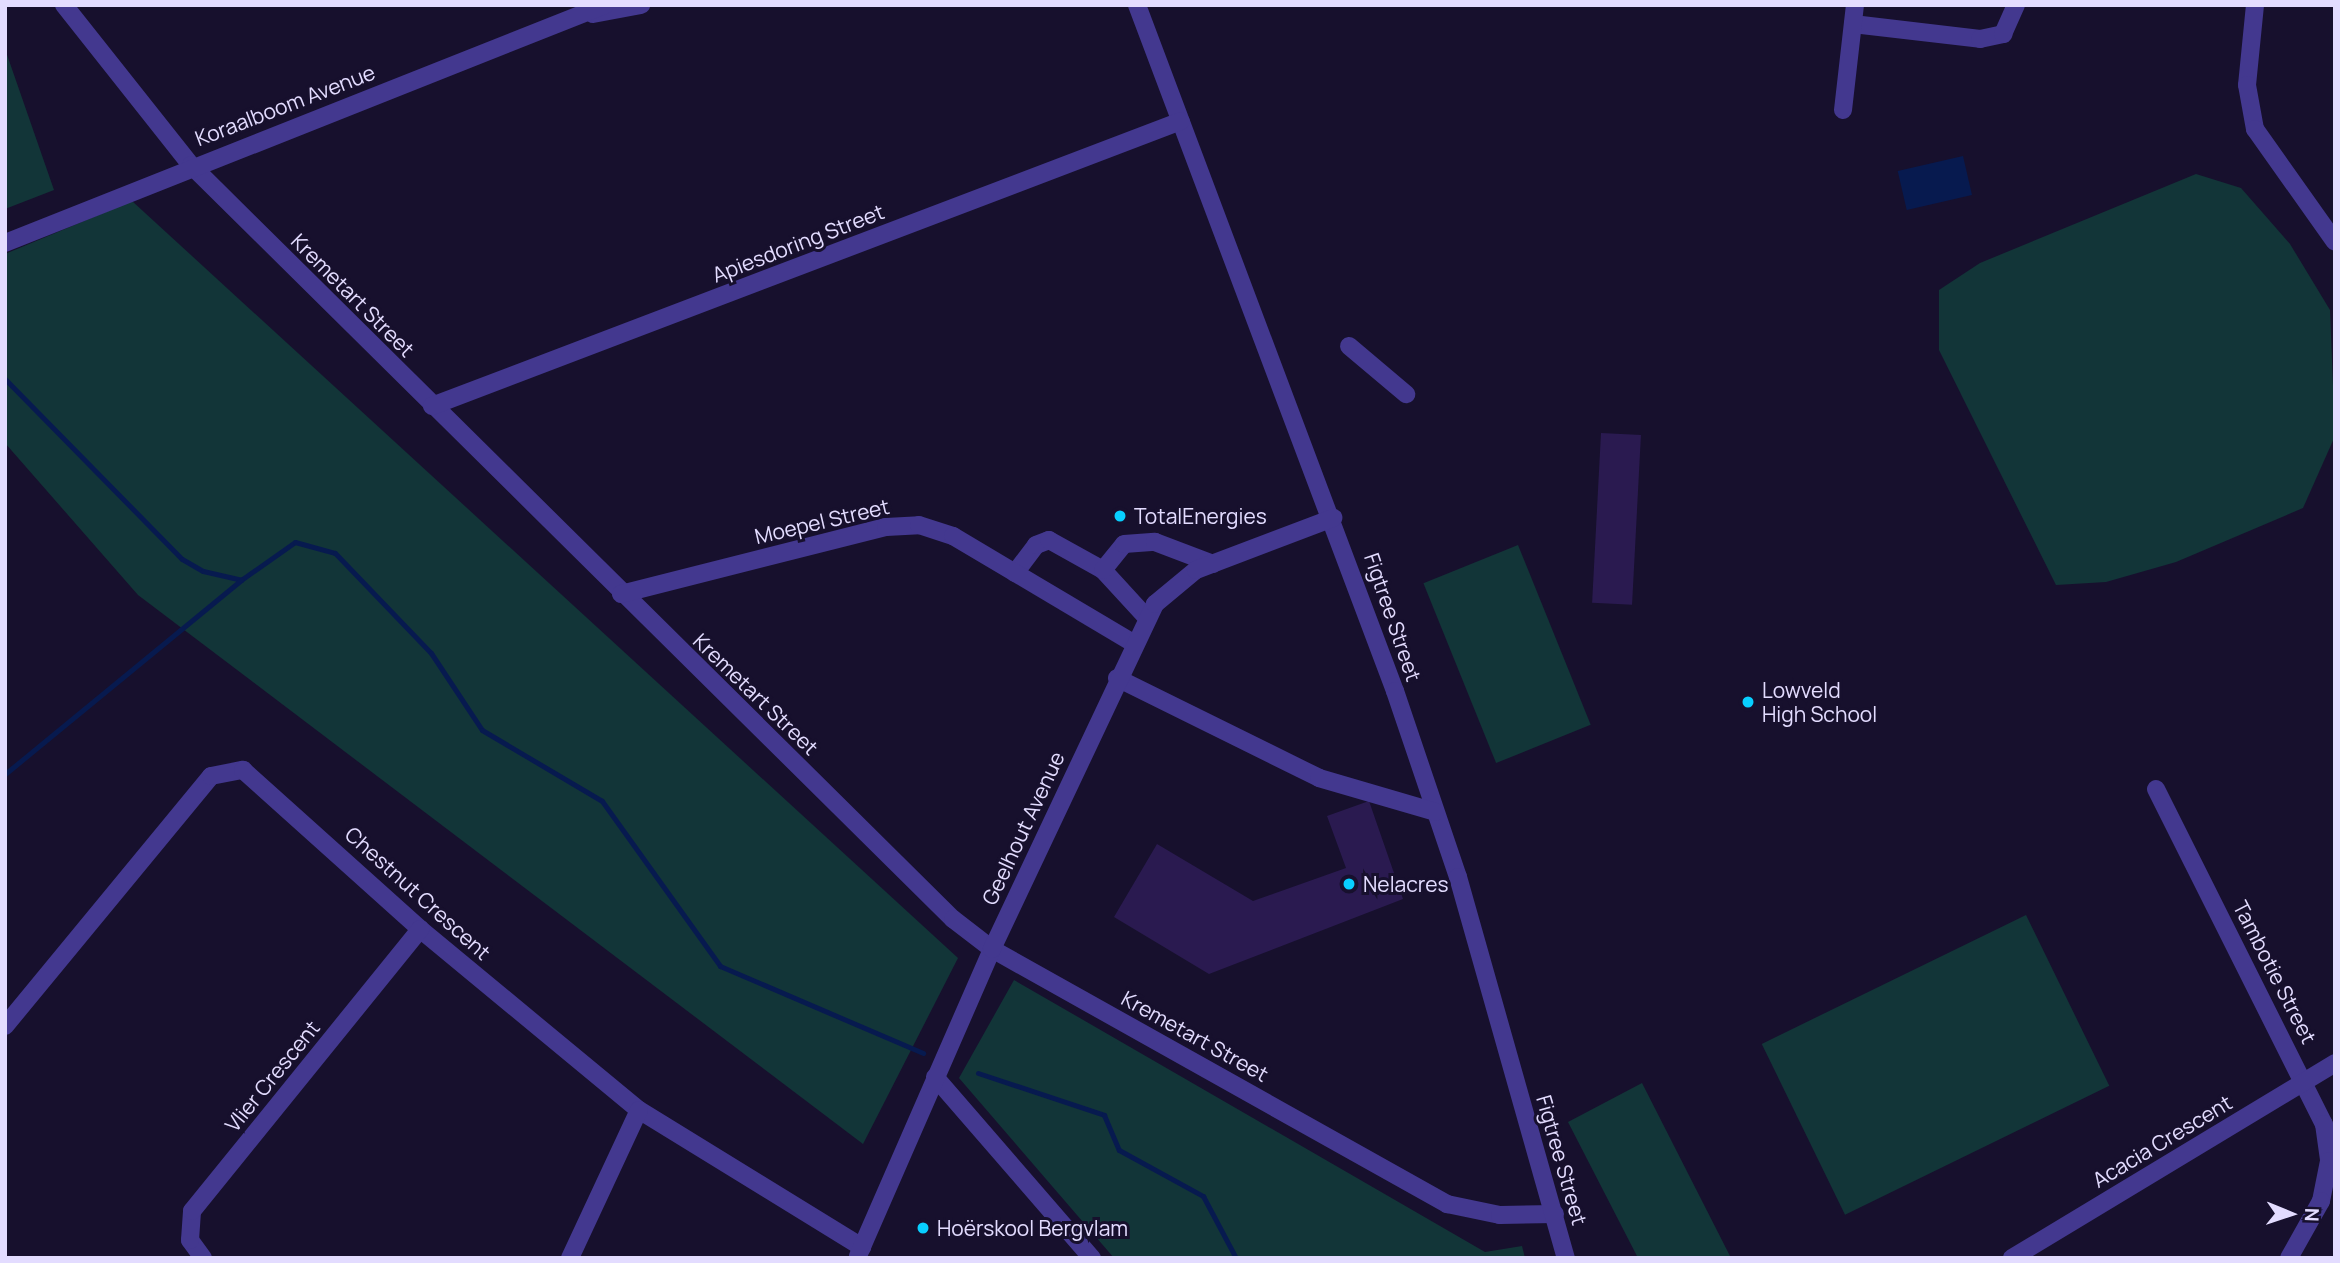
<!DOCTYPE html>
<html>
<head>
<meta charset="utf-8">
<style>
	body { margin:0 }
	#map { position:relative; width:2340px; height:1263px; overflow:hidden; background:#17102d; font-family:Manrope,sans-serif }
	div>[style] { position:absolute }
	.green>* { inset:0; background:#123538; transform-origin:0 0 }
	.water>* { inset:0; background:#071a4f; transform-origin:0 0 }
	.stream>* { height:5px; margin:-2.5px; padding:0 2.5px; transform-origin:2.5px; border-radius:2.5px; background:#071a4f }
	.building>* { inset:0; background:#2a1a50; transform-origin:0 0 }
	.minor>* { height:18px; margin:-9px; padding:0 9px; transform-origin:9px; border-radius:9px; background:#43388f }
	.dots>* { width:19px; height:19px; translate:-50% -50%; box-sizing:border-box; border:4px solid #17102d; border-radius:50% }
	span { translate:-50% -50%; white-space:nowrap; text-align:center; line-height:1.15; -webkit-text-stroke:6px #17102d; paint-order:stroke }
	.street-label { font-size:21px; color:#e3dcff }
	.poi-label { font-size:21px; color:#e3dcff }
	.left { translate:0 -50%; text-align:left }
	.frame { position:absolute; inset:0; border:7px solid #e3dcff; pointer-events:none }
	.north { position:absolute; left:2256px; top:1179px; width:70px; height:70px; -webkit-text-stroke:5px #17102d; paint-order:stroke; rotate:92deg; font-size:19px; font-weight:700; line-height:28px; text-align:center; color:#e3dcff }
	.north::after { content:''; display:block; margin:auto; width:24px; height:32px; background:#e3dcff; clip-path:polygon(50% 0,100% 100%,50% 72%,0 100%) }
</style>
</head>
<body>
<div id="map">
	<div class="green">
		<i style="clip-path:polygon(5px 49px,54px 190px,5px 209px)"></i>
		<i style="clip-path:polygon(2196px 174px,2241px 188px,2290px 244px,2330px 310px,2335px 436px,2303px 508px,2176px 562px,2106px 582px,2056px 585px,1939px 350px,1939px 290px,1980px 263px)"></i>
		<i style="clip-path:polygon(132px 201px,958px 958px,863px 1144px,138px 595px,5px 443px,5px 254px)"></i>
		<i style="left:1518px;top:545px;width:194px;height:102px;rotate:68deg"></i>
		<i style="left:2026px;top:915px;width:190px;height:294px;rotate:64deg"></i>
		<i style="clip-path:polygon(1014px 980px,1485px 1252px,1522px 1246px,1525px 1258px,1114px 1258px,959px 1078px)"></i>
		<i style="clip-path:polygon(1642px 1083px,1731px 1258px,1638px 1258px,1568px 1122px)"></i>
	</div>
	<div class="water">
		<i style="left:1963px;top:156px;width:40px;height:67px;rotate:77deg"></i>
	</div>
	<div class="stream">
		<i style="left:5px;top:379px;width:252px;rotate:45.5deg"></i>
		<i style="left:182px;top:559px;width:24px;rotate:30deg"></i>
		<i style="left:203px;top:571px;width:39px;rotate:13deg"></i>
		<i style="left:241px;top:580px;width:66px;rotate:-35.1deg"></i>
		<i style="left:295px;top:542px;width:41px;rotate:15.4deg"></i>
		<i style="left:335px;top:553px;width:139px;rotate:46.2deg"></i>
		<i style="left:431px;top:653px;width:92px;rotate:56.5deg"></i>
		<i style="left:482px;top:730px;width:139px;rotate:30.6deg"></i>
		<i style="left:602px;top:801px;width:203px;rotate:54.4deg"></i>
		<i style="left:720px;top:966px;width:221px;rotate:23.2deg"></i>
		<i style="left:5px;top:774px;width:306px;rotate:-39.4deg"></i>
		<i style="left:978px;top:1073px;width:133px;rotate:18.4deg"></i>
		<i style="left:1104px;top:1115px;width:38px;rotate:67deg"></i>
		<i style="left:1119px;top:1150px;width:96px;rotate:28.7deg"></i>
		<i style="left:1203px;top:1196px;width:70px;rotate:62deg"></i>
	</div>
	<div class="building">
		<i style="left:1601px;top:433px;width:40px;height:170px;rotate:3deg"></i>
		<i style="clip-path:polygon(1369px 801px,1403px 899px,1209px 974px,1114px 917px,1157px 844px,1253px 901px,1346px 868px,1327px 816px)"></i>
	</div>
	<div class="minor">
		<i style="left:64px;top:5px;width:204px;rotate:51.6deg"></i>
		<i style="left:191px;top:165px;width:1072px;rotate:44.7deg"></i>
		<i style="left:953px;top:919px;width:49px;rotate:37.6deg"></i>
		<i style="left:992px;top:949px;width:522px;rotate:29.27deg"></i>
		<i style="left:1447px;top:1204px;width:54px;rotate:11.7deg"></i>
		<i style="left:1500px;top:1215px;width:55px;rotate:-1deg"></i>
		<i style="left:1137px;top:5px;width:733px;rotate:69.39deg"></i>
		<i style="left:1395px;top:691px;width:196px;rotate:71.3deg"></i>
		<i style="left:1458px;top:877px;width:396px;rotate:74.2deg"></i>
		<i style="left:2255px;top:5px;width:80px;rotate:95.7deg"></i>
		<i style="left:2247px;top:85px;width:45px;rotate:79.7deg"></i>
		<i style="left:2255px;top:129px;width:138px;rotate:54.7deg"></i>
		<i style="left:593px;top:14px;width:49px;rotate:-10.6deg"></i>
		<i style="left:1853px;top:24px;width:128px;rotate:6.7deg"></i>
		<i style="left:1980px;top:39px;width:24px;rotate:-12deg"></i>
		<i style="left:2003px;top:34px;width:32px;rotate:-66deg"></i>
		<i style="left:1843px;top:110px;width:106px;rotate:-83.5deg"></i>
		<i style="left:5px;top:243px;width:645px;rotate:-21.64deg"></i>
		<i style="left:1349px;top:346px;width:75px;rotate:40.1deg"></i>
		<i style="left:432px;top:406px;width:801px;rotate:-20.83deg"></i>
		<i style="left:1015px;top:573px;width:35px;rotate:-53deg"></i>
		<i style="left:1036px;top:545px;width:14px;rotate:-21deg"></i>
		<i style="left:1049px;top:540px;width:62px;rotate:29.1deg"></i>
		<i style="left:621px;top:594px;width:273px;rotate:-14.2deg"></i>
		<i style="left:886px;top:527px;width:33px;rotate:-3deg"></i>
		<i style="left:919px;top:525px;width:36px;rotate:18deg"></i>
		<i style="left:953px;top:536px;width:209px;rotate:30.7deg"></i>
		<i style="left:1147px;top:618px;width:65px;rotate:-132.5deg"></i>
		<i style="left:1103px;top:570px;width:33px;rotate:-51deg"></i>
		<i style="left:1124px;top:544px;width:31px;rotate:-4deg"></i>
		<i style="left:1155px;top:542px;width:62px;rotate:20.8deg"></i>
		<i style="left:1117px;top:678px;width:225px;rotate:26.3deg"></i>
		<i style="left:1319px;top:778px;width:121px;rotate:16.3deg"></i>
		<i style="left:2156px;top:789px;width:375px;rotate:63.4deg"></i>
		<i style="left:2324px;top:1124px;width:37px;rotate:82deg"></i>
		<i style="left:2329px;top:1161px;width:41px;rotate:101.3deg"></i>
		<i style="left:2321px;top:1201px;width:65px;rotate:119.3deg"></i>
		<i style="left:5px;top:1026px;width:324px;rotate:-50.5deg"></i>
		<i style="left:211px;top:776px;width:33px;rotate:-11deg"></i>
		<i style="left:243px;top:770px;width:238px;rotate:41.9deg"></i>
		<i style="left:420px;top:929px;width:284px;rotate:39.6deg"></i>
		<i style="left:639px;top:1110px;width:262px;rotate:31.6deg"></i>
		<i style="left:935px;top:1077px;width:240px;rotate:49.1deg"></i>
		<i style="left:858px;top:1256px;width:335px;rotate:-66.4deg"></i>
		<i style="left:992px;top:949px;width:382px;rotate:-64.7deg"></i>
		<i style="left:1155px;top:604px;width:53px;rotate:-39.7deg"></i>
		<i style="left:1196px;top:570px;width:147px;rotate:-20.8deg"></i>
		<i style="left:203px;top:1258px;width:22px;rotate:-126deg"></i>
		<i style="left:190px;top:1240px;width:29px;rotate:-86deg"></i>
		<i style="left:192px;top:1211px;width:363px;rotate:-51deg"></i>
		<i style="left:570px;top:1258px;width:163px;rotate:-65deg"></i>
		<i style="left:2012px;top:1258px;width:377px;rotate:-31.1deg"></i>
	</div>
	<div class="dots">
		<i style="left:1120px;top:516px;background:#08cfff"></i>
		<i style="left:1748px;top:702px;background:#08cfff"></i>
		<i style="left:1349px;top:884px;background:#08cfff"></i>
		<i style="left:923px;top:1228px;background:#08cfff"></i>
	</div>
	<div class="street-label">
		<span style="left:285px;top:105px;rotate:-21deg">Koraalboom Avenue</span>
		<span style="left:798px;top:243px;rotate:-21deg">Apiesdoring Street</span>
		<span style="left:353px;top:295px;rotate:45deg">Kremetart Street</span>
		<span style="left:822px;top:521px;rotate:-13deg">Moepel Street</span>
		<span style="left:1393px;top:617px;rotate:71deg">Figtree Street</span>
		<span style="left:756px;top:694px;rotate:44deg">Kremetart Street</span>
		<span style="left:1023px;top:828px;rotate:-65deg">Geelhout Avenue</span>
		<span style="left:418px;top:893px;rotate:42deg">Chestnut Crescent</span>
		<span style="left:2275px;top:972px;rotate:63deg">Tambotie Street</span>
		<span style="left:1195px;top:1036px;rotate:29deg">Kremetart Street</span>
		<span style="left:272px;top:1076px;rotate:-51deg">Vlier Crescent</span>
		<span style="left:2162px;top:1141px;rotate:-31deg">Acacia Crescent</span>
		<span style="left:1562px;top:1160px;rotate:74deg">Figtree Street</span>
	</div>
	<div class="poi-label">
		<span class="left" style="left:1134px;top:516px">TotalEnergies</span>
		<span class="left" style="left:1762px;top:702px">Lowveld<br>High School</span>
		<span class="left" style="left:1363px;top:884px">Nelacres</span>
		<span class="left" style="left:937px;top:1228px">Hoërskool Bergvlam</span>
	</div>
	<div class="frame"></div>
	<div class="north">N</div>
</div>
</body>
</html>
